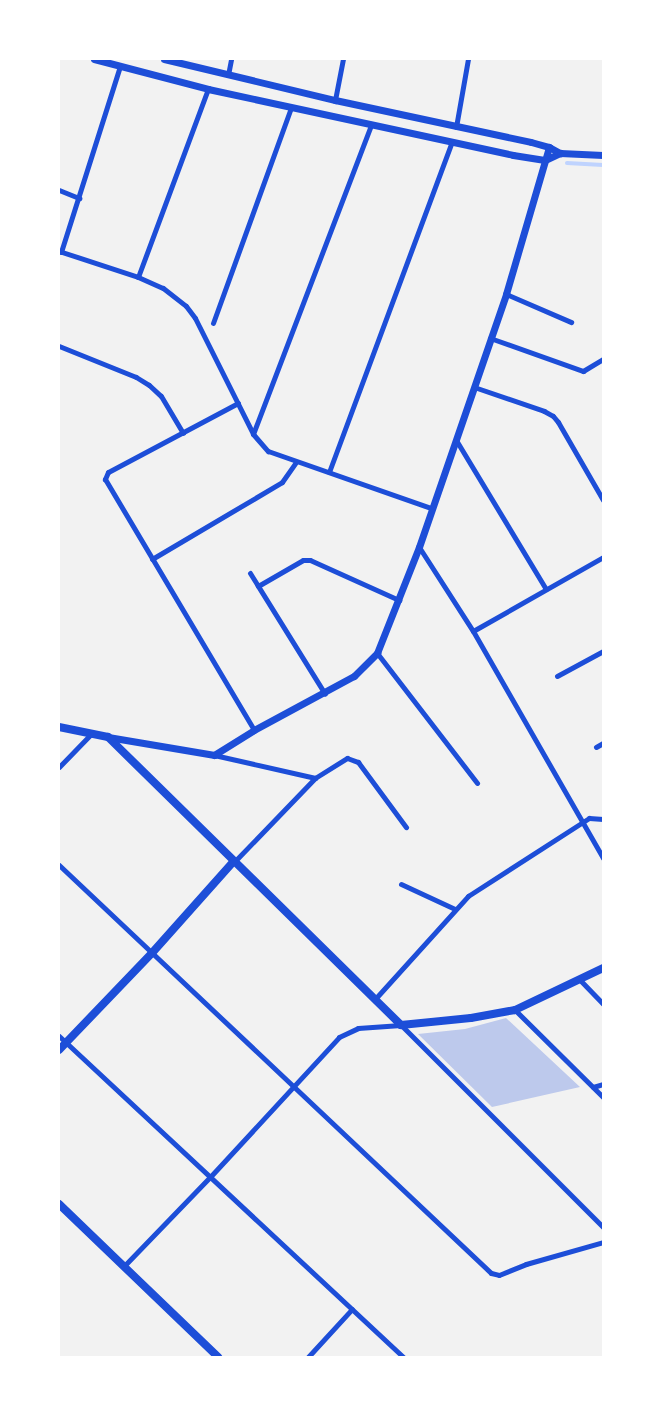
<!DOCTYPE html>
<html>
<head>
<meta charset="utf-8">
<style>
	body { margin:0 }
	#map { position:relative; width:662px; height:1416px; overflow:hidden; background:#f2f2f2; font-family:"Sofia Sans Condensed",sans-serif }
	div>[style] { position:absolute }
	.stream>* { height:4px; margin:-2px; padding:0 2px; transform-origin:2px; border-radius:2px; background:#bfd3fe }
	.building>* { inset:0; background:#bdc9ec }
	.minor>* { height:5px; margin:-2.5px; padding:0 2.5px; transform-origin:2.5px; border-radius:2.5px; background:#1d4ed8 }
	.tertiary>* { height:7px; margin:-3.5px; padding:0 3.5px; transform-origin:3.5px; border-radius:3.5px; background:#1d4ed8 }
	.secondary>* { height:8px; margin:-4px; padding:0 4px; transform-origin:4px; border-radius:4px; background:#1d4ed8 }
	span { translate:-50% -50%; white-space:nowrap; text-align:center; line-height:1.15; -webkit-text-stroke:5px #fff; paint-order:stroke }
	.frame { position:absolute; inset:0; border:60px solid #fff; pointer-events:none }
</style>
</head>
<body>
<div id="map">
	<div class="stream">
		<i style="left:567px;top:163px;width:36px;rotate:3deg"></i>
	</div>
	<div class="building">
		<i style="clip-path:polygon(506px 1018px,580px 1087px,492px 1107px,418px 1034px,465px 1029px)"></i>
	</div>
	<div class="minor">
		<i style="left:228px;top:75px;width:16px;rotate:-79deg"></i>
		<i style="left:335px;top:100px;width:42px;rotate:-79deg"></i>
		<i style="left:456px;top:127px;width:69px;rotate:-80deg"></i>
		<i style="left:59px;top:190px;width:22px;rotate:22deg"></i>
		<i style="left:59px;top:251px;width:83px;rotate:18.2deg"></i>
		<i style="left:138px;top:277px;width:27px;rotate:24deg"></i>
		<i style="left:163px;top:288px;width:29px;rotate:38deg"></i>
		<i style="left:186px;top:306px;width:15px;rotate:53deg"></i>
		<i style="left:195px;top:318px;width:130px;rotate:63.4deg"></i>
		<i style="left:253px;top:434px;width:23px;rotate:49deg"></i>
		<i style="left:268px;top:451px;width:173px;rotate:19.3deg"></i>
		<i style="left:61px;top:252px;width:195px;rotate:-72.4deg"></i>
		<i style="left:138px;top:277px;width:201px;rotate:-69.6deg"></i>
		<i style="left:506px;top:294px;width:71px;rotate:23.3deg"></i>
		<i style="left:213px;top:323px;width:230px;rotate:-70.1deg"></i>
		<i style="left:490px;top:338px;width:99px;rotate:19.5deg"></i>
		<i style="left:583px;top:371px;width:23px;rotate:-31deg"></i>
		<i style="left:59px;top:346px;width:83px;rotate:21.9deg"></i>
		<i style="left:136px;top:377px;width:15px;rotate:32deg"></i>
		<i style="left:149px;top:385px;width:16px;rotate:43deg"></i>
		<i style="left:161px;top:396px;width:43px;rotate:59.3deg"></i>
		<i style="left:474px;top:387px;width:74px;rotate:18.9deg"></i>
		<i style="left:544px;top:411px;width:10px;rotate:29deg"></i>
		<i style="left:553px;top:416px;width:8px;rotate:50deg"></i>
		<i style="left:558px;top:422px;width:90px;rotate:60deg"></i>
		<i style="left:238px;top:403px;width:147px;rotate:152deg"></i>
		<i style="left:108px;top:472px;width:8px;rotate:113deg"></i>
		<i style="left:105px;top:479px;width:292px;rotate:59.3deg"></i>
		<i style="left:253px;top:434px;width:331px;rotate:-69.1deg"></i>
		<i style="left:456px;top:440px;width:174px;rotate:58.9deg"></i>
		<i style="left:329px;top:472px;width:352px;rotate:-69.6deg"></i>
		<i style="left:419px;top:547px;width:100px;rotate:57.3deg"></i>
		<i style="left:473px;top:631px;width:262px;rotate:60.2deg"></i>
		<i style="left:152px;top:559px;width:151px;rotate:-30.6deg"></i>
		<i style="left:282px;top:482px;width:24px;rotate:-55deg"></i>
		<i style="left:250px;top:573px;width:142px;rotate:58.2deg"></i>
		<i style="left:258px;top:586px;width:52px;rotate:-30deg"></i>
		<i style="left:303px;top:560px;width:7px"></i>
		<i style="left:310px;top:560px;width:98px;rotate:24.2deg"></i>
		<i style="left:473px;top:631px;width:150px;rotate:-29.6deg"></i>
		<i style="left:377px;top:653px;width:164px;rotate:52.4deg"></i>
		<i style="left:557px;top:676px;width:52px;rotate:-28.5deg"></i>
		<i style="left:596px;top:747px;width:8px;rotate:-30deg"></i>
		<i style="left:214px;top:755px;width:104px;rotate:12.8deg"></i>
		<i style="left:59px;top:767px;width:46px;rotate:-45.9deg"></i>
		<i style="left:234px;top:862px;width:117px;rotate:-46deg"></i>
		<i style="left:315px;top:778px;width:38px;rotate:-32deg"></i>
		<i style="left:347px;top:758px;width:12px;rotate:20deg"></i>
		<i style="left:358px;top:762px;width:81px;rotate:53.6deg"></i>
		<i style="left:59px;top:865px;width:594px;rotate:43.36deg"></i>
		<i style="left:491px;top:1273px;width:8px;rotate:14deg"></i>
		<i style="left:499px;top:1275px;width:29px;rotate:-22deg"></i>
		<i style="left:526px;top:1264px;width:80px;rotate:-15.9deg"></i>
		<i style="left:401px;top:884px;width:60px;rotate:24.8deg"></i>
		<i style="left:580px;top:980px;width:33px;rotate:46deg"></i>
		<i style="left:375px;top:999px;width:139px;rotate:-47.9deg"></i>
		<i style="left:468px;top:896px;width:144px;rotate:-32.8deg"></i>
		<i style="left:589px;top:818px;width:14px;rotate:4deg"></i>
		<i style="left:515px;top:1010px;width:124px;rotate:44.7deg"></i>
		<i style="left:59px;top:1036px;width:471px;rotate:43deg"></i>
		<i style="left:593px;top:1087px;width:10px;rotate:-17deg"></i>
		<i style="left:124px;top:1266px;width:124px;rotate:-46deg"></i>
		<i style="left:210px;top:1177px;width:190px;rotate:-47.3deg"></i>
		<i style="left:339px;top:1037px;width:21px;rotate:-25deg"></i>
		<i style="left:358px;top:1028px;width:43px;rotate:-4deg"></i>
		<i style="left:401px;top:1025px;width:286px;rotate:45deg"></i>
		<i style="left:308px;top:1357px;width:65px;rotate:-47.5deg"></i>
	</div>
	<div class="tertiary">
		<i style="left:94px;top:59px;width:118px;rotate:14.7deg"></i>
		<i style="left:208px;top:89px;width:312px;rotate:12.2deg"></i>
		<i style="left:513px;top:155px;width:32px;rotate:9deg"></i>
		<i style="left:545px;top:160px;width:17px;rotate:-25deg"></i>
		<i style="left:164px;top:59px;width:176px;rotate:13.5deg"></i>
		<i style="left:335px;top:100px;width:200px;rotate:12.1deg"></i>
		<i style="left:531px;top:142px;width:19px;rotate:16deg"></i>
		<i style="left:549px;top:147px;width:13px;rotate:29deg"></i>
		<i style="left:560px;top:153px;width:43px;rotate:2.7deg"></i>
		<i style="left:108px;top:737px;width:108px;rotate:9.6deg"></i>
		<i style="left:214px;top:755px;width:47px;rotate:-32deg"></i>
		<i style="left:254px;top:730px;width:114px;rotate:-28.4deg"></i>
		<i style="left:354px;top:676px;width:33px;rotate:-45deg"></i>
		<i style="left:377px;top:653px;width:114px;rotate:-68.4deg"></i>
		<i style="left:419px;top:547px;width:268px;rotate:-71deg"></i>
		<i style="left:506px;top:294px;width:153px;rotate:-73.7deg"></i>
	</div>
	<div class="secondary">
		<i style="left:59px;top:727px;width:50px;rotate:11.5deg"></i>
		<i style="left:108px;top:737px;width:411px;rotate:44.5deg"></i>
		<i style="left:401px;top:1025px;width:70px;rotate:-5.7deg"></i>
		<i style="left:471px;top:1018px;width:45px;rotate:-10.3deg"></i>
		<i style="left:515px;top:1010px;width:98px;rotate:-25.5deg"></i>
		<i style="left:59px;top:1050px;width:134px;rotate:-46.2deg"></i>
		<i style="left:152px;top:953px;width:122px;rotate:-48.3deg"></i>
		<i style="left:59px;top:1204px;width:221px;rotate:43.9deg"></i>
	</div>
	<div class="frame"></div>
</div>
</body>
</html>
